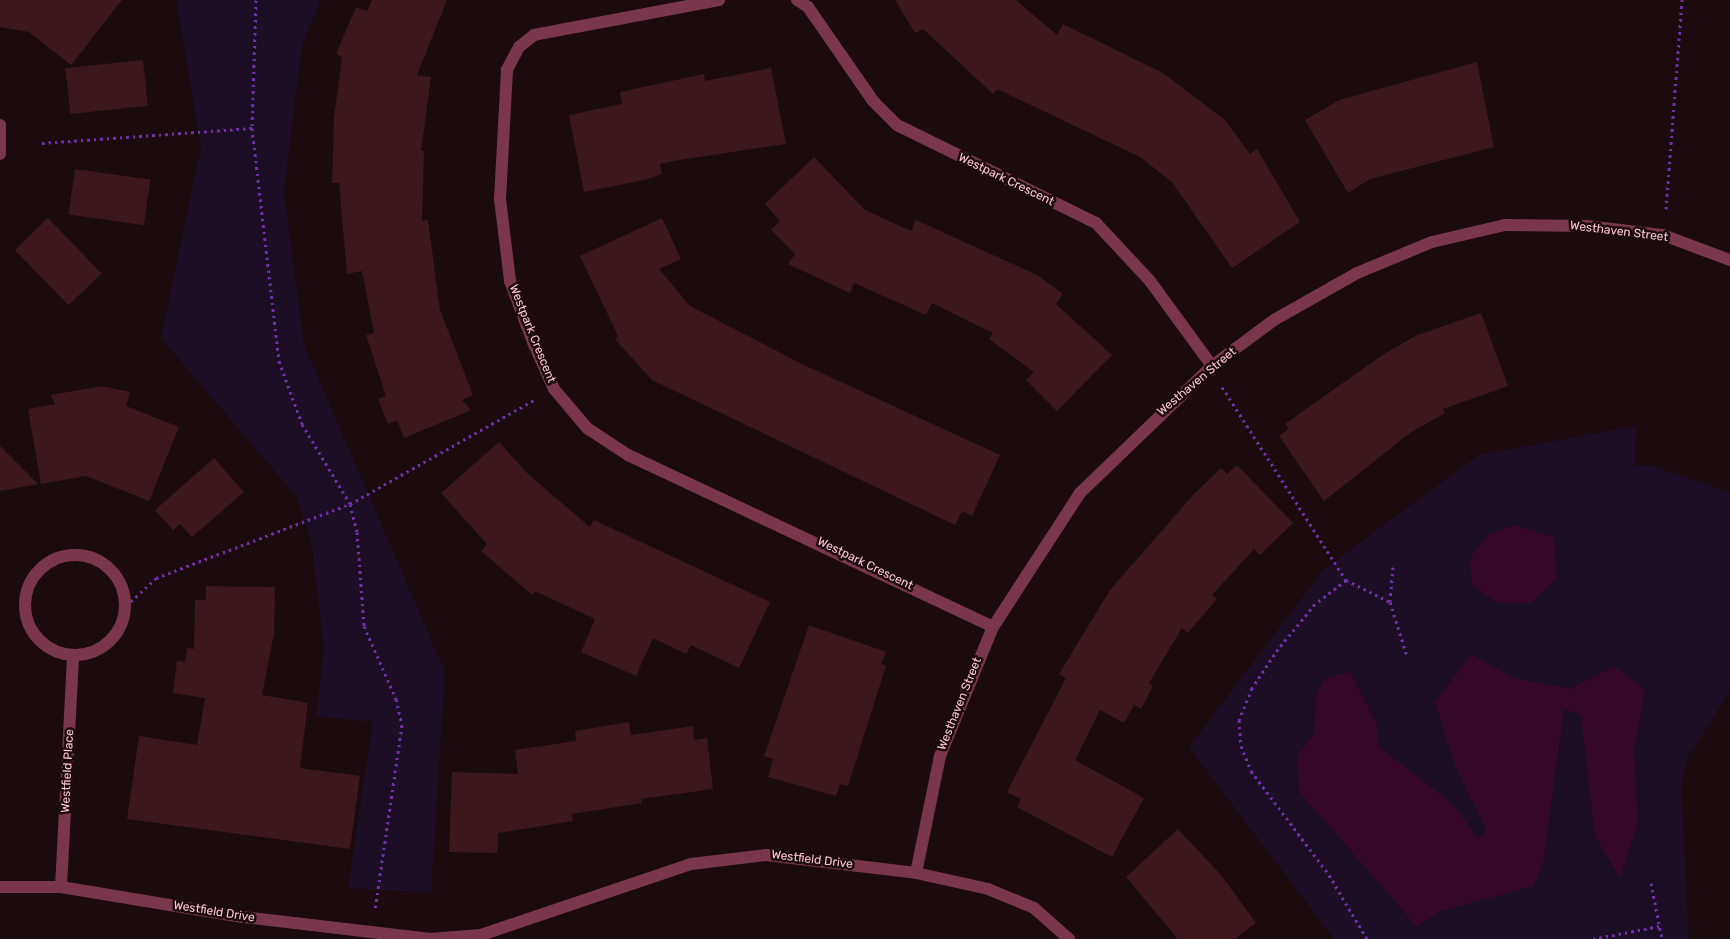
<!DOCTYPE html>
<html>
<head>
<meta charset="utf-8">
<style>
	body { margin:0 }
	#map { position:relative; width:1730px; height:939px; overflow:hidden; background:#1b0b0e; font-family:Rubik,sans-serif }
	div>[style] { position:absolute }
	.green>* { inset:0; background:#1c0e25 }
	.water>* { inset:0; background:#36092a }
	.building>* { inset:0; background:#3c171d; transform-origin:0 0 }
	.path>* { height:3px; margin-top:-1.5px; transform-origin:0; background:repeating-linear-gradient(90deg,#752eab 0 2.5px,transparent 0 6.5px) }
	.minor>* { height:12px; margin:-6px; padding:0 6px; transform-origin:6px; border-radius:6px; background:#7a364d }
	.minor>.ring { margin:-6px; padding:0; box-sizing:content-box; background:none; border:12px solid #7a364d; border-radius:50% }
	span { translate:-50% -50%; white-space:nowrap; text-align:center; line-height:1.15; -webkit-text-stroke:5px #1b0b0e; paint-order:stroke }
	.street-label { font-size:12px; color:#fec6d4 }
</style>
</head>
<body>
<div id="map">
	<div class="green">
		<i style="clip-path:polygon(176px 0,321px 0,302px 45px,284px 192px,304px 345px,445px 672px,431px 893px,348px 888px,373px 722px,316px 716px,324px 649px,312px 546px,297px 497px,161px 338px,201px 147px)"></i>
		<i style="clip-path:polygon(1636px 426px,1635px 466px,1650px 465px,1730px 492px,1730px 692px,1689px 755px,1681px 784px,1689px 939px,1334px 939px,1189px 747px,1323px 570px,1479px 455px)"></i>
	</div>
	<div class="water">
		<i style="clip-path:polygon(1514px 525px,1554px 537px,1557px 578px,1531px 603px,1497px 603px,1472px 584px,1470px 558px,1488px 535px)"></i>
		<i style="clip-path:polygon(1471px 654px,1513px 678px,1570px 689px,1614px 666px,1645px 690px,1634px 749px,1638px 824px,1620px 877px,1595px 837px,1581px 715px,1564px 709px,1543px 864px,1533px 886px,1441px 911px,1417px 927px,1299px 791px,1297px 756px,1314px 735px,1316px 695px,1325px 678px,1350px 672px,1376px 722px,1379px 747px,1452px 803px,1479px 839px,1486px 829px,1456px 768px,1435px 703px)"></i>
	</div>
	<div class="building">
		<i style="clip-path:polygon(0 0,122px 0,71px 65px,29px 32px,0 27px)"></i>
		<i style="clip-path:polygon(372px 0,447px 0,417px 75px,431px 77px,421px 151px,424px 151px,422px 221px,428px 220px,440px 310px,473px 395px,462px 400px,471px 410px,404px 438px,397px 420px,388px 424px,378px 399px,386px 396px,366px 335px,374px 333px,362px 271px,347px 274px,339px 183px,332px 183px,334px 118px,342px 57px,336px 54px,356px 7px,367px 11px)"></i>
		<i style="clip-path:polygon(895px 0,1016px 0,1057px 35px,1063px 24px,1163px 73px,1225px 120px,1250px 154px,1257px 149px,1300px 222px,1232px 268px,1172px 182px,1140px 157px,997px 89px,993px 94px,923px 29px,915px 33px)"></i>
		<i style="left:143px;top:60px;width:46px;height:78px;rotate:84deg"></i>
		<i style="clip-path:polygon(1477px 62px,1494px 147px,1370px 179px,1348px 193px,1305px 120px,1339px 100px)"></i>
		<i style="clip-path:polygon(771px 68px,786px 144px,679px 160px,660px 164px,662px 174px,644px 180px,584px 192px,569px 115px,622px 104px,620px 92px,704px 74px,705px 81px)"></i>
		<i style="clip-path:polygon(814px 157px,865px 210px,911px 231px,916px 220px,1037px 275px,1063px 294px,1056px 304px,1112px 355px,1057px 411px,1026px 380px,1034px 372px,989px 339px,993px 333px,932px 303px,926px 315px,854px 283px,850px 293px,788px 264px,795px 254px,771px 230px,780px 221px,765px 204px)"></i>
		<i style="left:75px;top:169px;width:76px;height:46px;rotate:8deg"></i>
		<i style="left:48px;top:218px;width:77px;height:46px;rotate:46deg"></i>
		<i style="clip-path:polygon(662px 218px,681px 259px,659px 269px,690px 306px,802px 364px,1000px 455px,972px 516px,962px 511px,955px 525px,652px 380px,615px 339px,618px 336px,580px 256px)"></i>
		<i style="clip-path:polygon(1481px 313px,1508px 386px,1443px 409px,1445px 413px,1410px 433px,1324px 501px,1279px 436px,1289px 429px,1285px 424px,1381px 356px,1415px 336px)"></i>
		<i style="clip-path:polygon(102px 386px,130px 392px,126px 406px,179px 427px,149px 501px,86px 476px,41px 484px,28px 409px,55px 404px,51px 395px)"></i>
		<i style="clip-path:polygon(499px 442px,529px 475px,590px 527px,594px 520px,770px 602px,739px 668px,691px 645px,686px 654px,653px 638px,636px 676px,581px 652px,595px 619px,535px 591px,532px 595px,481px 551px,487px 544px,441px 493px)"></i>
		<i style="clip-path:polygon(0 446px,38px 484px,0 491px)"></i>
		<i style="clip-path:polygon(214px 458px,244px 492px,192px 537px,180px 524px,173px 530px,155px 510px)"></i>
		<i style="clip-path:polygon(1237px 465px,1293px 523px,1260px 555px,1254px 549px,1212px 595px,1217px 599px,1188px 633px,1182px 628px,1149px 683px,1153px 686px,1141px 709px,1134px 705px,1124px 723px,1100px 710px,1075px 760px,1144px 798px,1112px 857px,1017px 807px,1021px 799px,1007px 792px,1066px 678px,1059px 674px,1110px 590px,1195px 493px,1221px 468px,1227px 474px)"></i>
		<i style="clip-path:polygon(206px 586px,275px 587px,274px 633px,262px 695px,308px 703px,300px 768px,360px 776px,350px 849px,127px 819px,139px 736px,197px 745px,205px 698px,173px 693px,177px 661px,185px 662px,187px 648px,194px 649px,195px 600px,206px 600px)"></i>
		<i style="clip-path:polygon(809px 625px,886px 652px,881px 664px,886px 666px,848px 786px,840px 784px,836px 796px,768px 777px,773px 759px,764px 756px)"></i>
		<i style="clip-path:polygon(629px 722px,631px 735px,693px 726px,694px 740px,707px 738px,713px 789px,641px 799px,642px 803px,572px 814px,573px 821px,498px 833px,497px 853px,449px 852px,452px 772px,518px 774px,515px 750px,576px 741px,575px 731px)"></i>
		<i style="clip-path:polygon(1178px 829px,1221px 875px,1256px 923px,1235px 939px,1178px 939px,1126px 877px)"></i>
	</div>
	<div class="path">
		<i style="left:256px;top:0;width:128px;rotate:91.8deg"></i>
		<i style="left:252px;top:128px;width:235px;rotate:83.4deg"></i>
		<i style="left:279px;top:361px;width:67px;rotate:69.9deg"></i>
		<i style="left:302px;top:424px;width:93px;rotate:59deg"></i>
		<i style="left:350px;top:504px;width:29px;rotate:76deg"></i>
		<i style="left:357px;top:532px;width:94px;rotate:85.7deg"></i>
		<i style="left:364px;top:626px;width:80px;rotate:66.3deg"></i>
		<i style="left:396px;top:699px;width:27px;rotate:77deg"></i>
		<i style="left:402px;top:725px;width:187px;rotate:98.3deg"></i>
		<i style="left:42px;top:143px;width:211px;rotate:-4.1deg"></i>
		<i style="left:1666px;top:209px;width:210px;rotate:-85.6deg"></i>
		<i style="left:1222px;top:387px;width:229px;rotate:57.3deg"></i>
		<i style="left:1346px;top:580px;width:49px;rotate:26.6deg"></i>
		<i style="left:1393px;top:567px;width:35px;rotate:95deg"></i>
		<i style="left:1390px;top:602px;width:57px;rotate:72.5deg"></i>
		<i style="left:1346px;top:580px;width:39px;rotate:142deg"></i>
		<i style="left:1315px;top:604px;width:58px;rotate:129.4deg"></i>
		<i style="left:1278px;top:649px;width:47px;rotate:123.7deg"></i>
		<i style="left:1252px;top:688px;width:35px;rotate:112deg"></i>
		<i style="left:1239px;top:720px;width:26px;rotate:86deg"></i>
		<i style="left:1241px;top:746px;width:27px;rotate:68deg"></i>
		<i style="left:1251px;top:771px;width:130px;rotate:53.1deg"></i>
		<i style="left:1329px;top:875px;width:74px;rotate:59.3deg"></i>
		<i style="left:126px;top:606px;width:41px;rotate:-43deg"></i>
		<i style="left:156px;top:578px;width:208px;rotate:-20.9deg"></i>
		<i style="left:350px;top:504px;width:211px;rotate:-29.5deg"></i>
		<i style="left:1651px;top:883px;width:57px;rotate:78.9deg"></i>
		<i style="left:1593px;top:939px;width:68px;rotate:-11deg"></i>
	</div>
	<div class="minor">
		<i style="left:719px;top:0;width:188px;rotate:169.3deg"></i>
		<i style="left:534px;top:35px;width:19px;rotate:141deg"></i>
		<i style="left:519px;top:47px;width:26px;rotate:118deg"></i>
		<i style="left:507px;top:70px;width:129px;rotate:93.1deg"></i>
		<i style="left:500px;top:199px;width:83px;rotate:83deg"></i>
		<i style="left:510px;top:281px;width:65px;rotate:69.3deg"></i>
		<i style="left:533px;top:342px;width:51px;rotate:65.9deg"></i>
		<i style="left:554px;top:389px;width:51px;rotate:49.8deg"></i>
		<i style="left:587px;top:428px;width:49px;rotate:33.4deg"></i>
		<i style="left:628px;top:455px;width:403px;rotate:25.2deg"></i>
		<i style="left:797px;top:0;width:13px;rotate:32deg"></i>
		<i style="left:808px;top:7px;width:114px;rotate:55.3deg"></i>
		<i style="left:873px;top:101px;width:34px;rotate:45deg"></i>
		<i style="left:897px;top:125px;width:222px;rotate:26.2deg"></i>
		<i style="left:1096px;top:223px;width:79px;rotate:47deg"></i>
		<i style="left:1150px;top:281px;width:105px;rotate:53.9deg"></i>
		<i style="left:0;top:125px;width:29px;rotate:90deg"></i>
		<i class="ring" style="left:25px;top:555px;width:88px;height:88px"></i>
		<i style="left:916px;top:873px;width:119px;rotate:-78.4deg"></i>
		<i style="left:940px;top:756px;width:139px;rotate:-67.7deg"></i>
		<i style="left:993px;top:627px;width:160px;rotate:-57deg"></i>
		<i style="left:1080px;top:493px;width:183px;rotate:-43.9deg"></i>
		<i style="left:1212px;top:366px;width:77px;rotate:-36.6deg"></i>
		<i style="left:1274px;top:320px;width:95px;rotate:-29.5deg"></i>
		<i style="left:1357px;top:273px;width:81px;rotate:-22.5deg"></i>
		<i style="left:1432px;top:242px;width:75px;rotate:-13.1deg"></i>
		<i style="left:1505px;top:225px;width:82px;rotate:0.7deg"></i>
		<i style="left:1587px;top:226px;width:77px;rotate:6.8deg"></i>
		<i style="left:1663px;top:235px;width:72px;rotate:20.5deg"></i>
		<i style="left:0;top:887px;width:61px"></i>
		<i style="left:61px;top:887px;width:184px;rotate:9.4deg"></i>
		<i style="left:243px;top:917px;width:187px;rotate:6.7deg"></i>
		<i style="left:61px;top:887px;width:232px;rotate:-87deg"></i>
		<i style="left:429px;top:939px;width:52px;rotate:-4.4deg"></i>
		<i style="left:481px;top:935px;width:222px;rotate:-18.7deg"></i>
		<i style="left:691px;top:864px;width:76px;rotate:-6.8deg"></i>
		<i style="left:766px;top:855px;width:151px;rotate:6.8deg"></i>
		<i style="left:916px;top:873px;width:74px;rotate:12.5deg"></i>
		<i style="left:988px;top:889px;width:50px;rotate:22.4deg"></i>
		<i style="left:1034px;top:908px;width:47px;rotate:41.5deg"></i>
	</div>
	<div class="street-label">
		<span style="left:1006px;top:180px;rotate:26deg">Westpark Crescent</span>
		<span style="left:1619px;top:232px;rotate:7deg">Westhaven Street</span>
		<span style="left:532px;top:334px;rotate:68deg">Westpark Crescent</span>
		<span style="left:1197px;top:382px;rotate:-40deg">Westhaven Street</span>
		<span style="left:865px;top:564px;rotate:26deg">Westpark Crescent</span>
		<span style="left:960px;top:704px;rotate:-68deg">Westhaven Street</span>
		<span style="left:68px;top:771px;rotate:-87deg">Westfield Place</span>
		<span style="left:812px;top:860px;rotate:7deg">Westfield Drive</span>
		<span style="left:214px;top:912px;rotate:9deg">Westfield Drive</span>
	</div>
</div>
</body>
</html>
